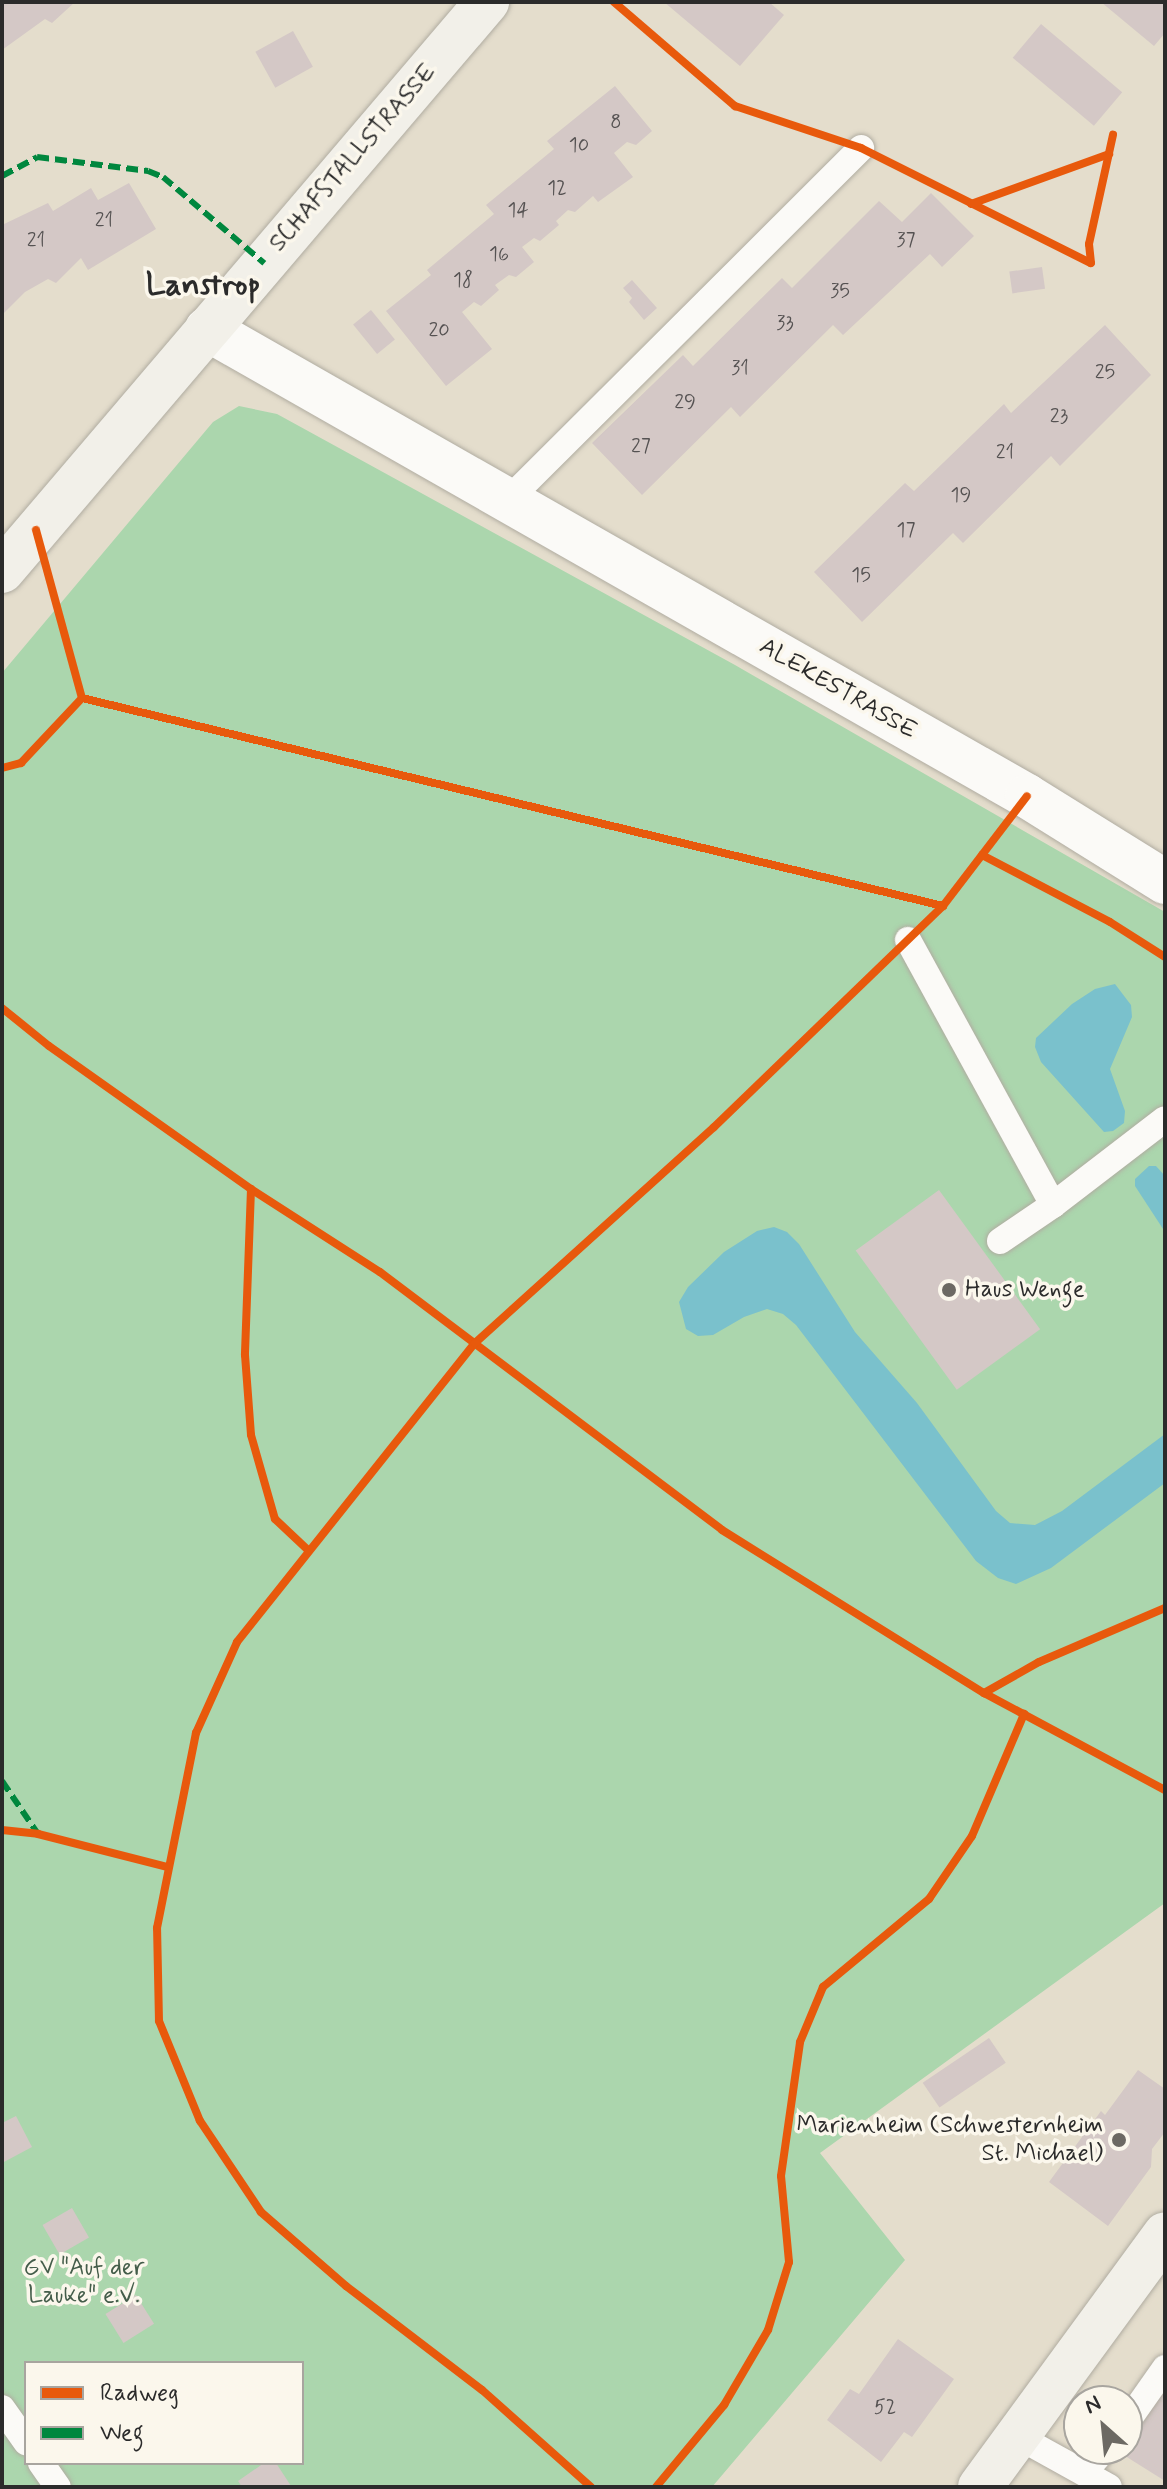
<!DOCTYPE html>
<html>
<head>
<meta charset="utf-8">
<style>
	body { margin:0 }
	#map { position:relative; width:1167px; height:2489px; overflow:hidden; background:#e4ddcc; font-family:Mynerve,sans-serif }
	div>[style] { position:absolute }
	.green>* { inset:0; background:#abd6ad }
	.water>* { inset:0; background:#7ac1cc }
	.building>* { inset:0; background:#d4c8c6; transform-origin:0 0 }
	.roads { filter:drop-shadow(0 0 2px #b0aca1) drop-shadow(0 0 2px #b0aca1) }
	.lane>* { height:26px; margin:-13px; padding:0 13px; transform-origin:13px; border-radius:13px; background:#fbfaf7 }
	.street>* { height:44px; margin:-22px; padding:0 22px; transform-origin:22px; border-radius:22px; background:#fbfaf7 }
	.secondary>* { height:44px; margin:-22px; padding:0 22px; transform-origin:22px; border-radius:22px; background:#f2f0e9 }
	.quiet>* { height:6px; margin-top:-3px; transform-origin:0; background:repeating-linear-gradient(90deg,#00873e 0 12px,transparent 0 18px) }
	.cycleway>* { height:8px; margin:-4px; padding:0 4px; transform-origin:4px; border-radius:4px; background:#e8590c }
	.dots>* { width:22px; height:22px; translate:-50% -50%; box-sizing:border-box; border:4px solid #fbf7ec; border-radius:50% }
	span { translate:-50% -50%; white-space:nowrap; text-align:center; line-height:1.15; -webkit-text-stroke:7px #fbf7ec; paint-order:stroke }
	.number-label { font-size:20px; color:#555252 }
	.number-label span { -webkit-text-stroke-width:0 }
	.street-label { font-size:24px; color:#2b2b2b }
	.poi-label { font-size:24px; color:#2b2b2b }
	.left { translate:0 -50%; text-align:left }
	.right { translate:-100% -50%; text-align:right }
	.park-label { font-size:24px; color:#445d4a }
	.district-label { font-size:32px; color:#2b2b2b; font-weight:700 }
	.frame { position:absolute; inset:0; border:4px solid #2b2b2b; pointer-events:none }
	.legend { position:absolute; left:24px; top:2361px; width:280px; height:104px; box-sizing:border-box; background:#fbf7ec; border:2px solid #a8a59f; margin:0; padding:10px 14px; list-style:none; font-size:24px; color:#2b2b2b }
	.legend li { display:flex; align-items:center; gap:16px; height:40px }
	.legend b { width:40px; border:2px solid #a8a59f }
	.north { position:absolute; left:1063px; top:2385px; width:80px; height:80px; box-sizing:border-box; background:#fbf7ec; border:2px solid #a8a59f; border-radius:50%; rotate:333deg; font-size:22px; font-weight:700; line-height:32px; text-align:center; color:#2b2b2b }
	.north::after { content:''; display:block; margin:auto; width:28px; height:36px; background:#6c6963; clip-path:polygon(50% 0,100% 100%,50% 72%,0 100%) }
</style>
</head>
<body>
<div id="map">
	<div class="green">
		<i style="clip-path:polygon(evenodd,239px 406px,277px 414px,735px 665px,1165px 912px,1165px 1903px,820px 2153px,905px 2260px,712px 2487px,2px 2487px,2px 673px,213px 422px,239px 406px,26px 2363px,302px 2363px,302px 2463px,26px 2463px,26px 2363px)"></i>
	</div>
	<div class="water">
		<i style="clip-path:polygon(1115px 984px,1131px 1005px,1132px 1017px,1110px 1069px,1125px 1111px,1124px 1123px,1113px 1131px,1104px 1132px,1041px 1062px,1035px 1047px,1036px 1038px,1072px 1004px,1095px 989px)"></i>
		<i style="clip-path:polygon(1149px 1166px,1156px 1166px,1165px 1176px,1165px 1232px,1135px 1186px,1135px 1179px)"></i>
		<i style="clip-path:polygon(774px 1227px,787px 1232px,799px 1244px,855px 1332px,917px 1403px,996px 1511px,1010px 1523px,1035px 1525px,1062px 1511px,1165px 1434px,1165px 1483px,1051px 1568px,1016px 1584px,998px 1578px,976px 1561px,796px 1325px,783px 1314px,767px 1309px,744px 1317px,713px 1335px,698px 1336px,686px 1329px,679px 1302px,688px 1287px,724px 1252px,757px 1231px)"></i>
	</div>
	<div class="building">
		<i style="clip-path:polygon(2px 2px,75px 2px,52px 23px,45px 19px,2px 50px)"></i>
		<i style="clip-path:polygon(664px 2px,769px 2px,784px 15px,740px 66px)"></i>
		<i style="clip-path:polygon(1101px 2px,1165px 2px,1165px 33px,1154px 46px)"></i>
		<i style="left:1041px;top:24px;width:106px;height:44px;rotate:40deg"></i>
		<i style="left:293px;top:31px;width:41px;height:43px;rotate:61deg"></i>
		<i style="clip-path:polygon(615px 86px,652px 131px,636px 145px,627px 142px,614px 153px,633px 177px,598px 202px,593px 196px,575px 212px,568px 210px,556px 221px,559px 225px,540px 241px,534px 238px,522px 247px,534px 262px,516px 277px,509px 275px,495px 285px,499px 290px,481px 306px,474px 302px,462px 312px,492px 349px,446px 386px,386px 311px,431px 275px,427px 270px,494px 214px,486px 205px,554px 149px,547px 141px)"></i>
		<i style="clip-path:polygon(129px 183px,156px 229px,88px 270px,81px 258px,56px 283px,48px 279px,25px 292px,2px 315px,2px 225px,48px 203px,53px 211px,91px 188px,98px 200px)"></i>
		<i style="clip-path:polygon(931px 193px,974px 236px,942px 267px,930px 254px,843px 335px,833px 325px,740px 417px,731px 407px,642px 495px,592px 443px,683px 355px,693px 366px,782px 278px,792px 288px,879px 201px,902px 222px)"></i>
		<i style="left:1042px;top:267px;width:22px;height:33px;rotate:82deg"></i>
		<i style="clip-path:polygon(632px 280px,657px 308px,644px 320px,629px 302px,632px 298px,623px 288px)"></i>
		<i style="left:371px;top:310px;width:38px;height:23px;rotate:51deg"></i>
		<i style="clip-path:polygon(1105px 325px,1151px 375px,1060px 466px,1051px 456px,963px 543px,953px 533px,862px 622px,814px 572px,905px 483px,914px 491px,1004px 404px,1011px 413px)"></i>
		<i style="left:939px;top:1190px;width:172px;height:103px;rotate:54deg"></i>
		<i style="left:989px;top:2038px;width:30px;height:80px;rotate:56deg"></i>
		<i style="clip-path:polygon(1138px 2070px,1165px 2089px,1165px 2132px,1152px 2149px,1151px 2167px,1108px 2226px,1049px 2182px,1101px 2111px,1105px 2115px)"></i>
		<i style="clip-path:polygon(16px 2116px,32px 2147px,2px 2163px,2px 2123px)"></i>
		<i style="left:72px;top:2208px;width:34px;height:34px;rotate:60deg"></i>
		<i style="left:136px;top:2295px;width:34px;height:36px;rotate:58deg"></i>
		<i style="clip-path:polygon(898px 2339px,954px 2379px,912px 2437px,904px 2432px,881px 2462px,827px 2420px,850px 2389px,859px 2394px)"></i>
		<i style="clip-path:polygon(1165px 2384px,1165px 2481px,1122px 2454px)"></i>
		<i style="clip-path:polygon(264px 2463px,276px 2463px,291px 2486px,242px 2487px,238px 2481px)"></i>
	</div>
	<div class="roads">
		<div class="lane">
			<i style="left:507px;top:501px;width:500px;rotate:-44.9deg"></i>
			<i style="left:908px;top:940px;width:302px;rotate:61.3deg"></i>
			<i style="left:1053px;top:1205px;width:141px;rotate:-37.5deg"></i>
			<i style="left:1000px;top:1241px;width:64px;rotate:-34.2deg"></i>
			<i style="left:2px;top:2408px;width:42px;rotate:54.8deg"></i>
			<i style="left:1127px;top:2422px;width:66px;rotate:-54.9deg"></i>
			<i style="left:1017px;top:2436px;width:105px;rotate:29deg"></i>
			<i style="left:41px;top:2463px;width:29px;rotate:55deg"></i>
			<i style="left:1084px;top:2472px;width:31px;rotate:-48deg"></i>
		</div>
		<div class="street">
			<i style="left:207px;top:329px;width:944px;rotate:29.66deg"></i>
			<i style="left:1027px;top:796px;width:163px;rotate:31.9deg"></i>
		</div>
		<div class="secondary">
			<i style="left:2px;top:571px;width:748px;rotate:-49.56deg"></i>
			<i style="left:980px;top:2487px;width:313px;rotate:-53.8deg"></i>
		</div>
	</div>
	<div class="quiet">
		<i style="left:2px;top:176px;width:40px;rotate:-28deg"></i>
		<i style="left:37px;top:157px;width:112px;rotate:7.2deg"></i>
		<i style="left:148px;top:171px;width:16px;rotate:22deg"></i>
		<i style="left:163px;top:177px;width:133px;rotate:40.4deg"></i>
		<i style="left:2px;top:1781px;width:64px;rotate:55.8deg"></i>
	</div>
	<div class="cycleway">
		<i style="left:614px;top:2px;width:160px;rotate:40.7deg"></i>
		<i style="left:735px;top:106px;width:133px;rotate:18.4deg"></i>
		<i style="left:861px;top:148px;width:257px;rotate:26.6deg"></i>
		<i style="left:1091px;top:263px;width:19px;rotate:-96deg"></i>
		<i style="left:1089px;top:244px;width:112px;rotate:-77.6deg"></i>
		<i style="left:971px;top:204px;width:147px;rotate:-19.9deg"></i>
		<i style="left:36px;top:530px;width:174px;rotate:74.7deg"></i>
		<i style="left:82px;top:698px;width:886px;rotate:13.58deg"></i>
		<i style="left:2px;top:768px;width:20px;rotate:-15deg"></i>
		<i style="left:21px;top:763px;width:89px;rotate:-46.8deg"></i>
		<i style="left:982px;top:855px;width:144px;rotate:27.6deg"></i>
		<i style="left:1110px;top:922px;width:65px;rotate:32.5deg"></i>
		<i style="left:2px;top:1008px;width:60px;rotate:39deg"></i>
		<i style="left:49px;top:1046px;width:247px;rotate:35.3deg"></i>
		<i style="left:251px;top:1189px;width:153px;rotate:32.8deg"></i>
		<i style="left:380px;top:1272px;width:428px;rotate:37deg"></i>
		<i style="left:722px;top:1530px;width:309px;rotate:31.9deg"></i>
		<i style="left:984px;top:1693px;width:205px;rotate:28.2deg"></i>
		<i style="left:251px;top:1189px;width:166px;rotate:92.1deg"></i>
		<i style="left:245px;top:1355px;width:80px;rotate:85.7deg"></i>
		<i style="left:251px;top:1435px;width:87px;rotate:74.1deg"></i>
		<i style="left:275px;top:1519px;width:45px;rotate:43.2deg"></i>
		<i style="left:984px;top:1693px;width:63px;rotate:-29.4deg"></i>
		<i style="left:1039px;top:1662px;width:137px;rotate:-23.2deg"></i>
		<i style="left:2px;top:1830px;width:36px;rotate:6deg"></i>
		<i style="left:38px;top:1834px;width:133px;rotate:14.3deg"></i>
		<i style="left:591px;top:2487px;width:146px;rotate:-138.3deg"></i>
		<i style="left:482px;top:2390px;width:171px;rotate:-142.6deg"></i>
		<i style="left:346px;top:2286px;width:113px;rotate:-139deg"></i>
		<i style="left:261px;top:2212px;width:110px;rotate:-123.8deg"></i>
		<i style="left:200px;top:2121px;width:108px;rotate:-112.3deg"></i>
		<i style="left:159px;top:2021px;width:93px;rotate:-91.2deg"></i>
		<i style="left:157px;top:1928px;width:199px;rotate:-78.7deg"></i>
		<i style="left:196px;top:1733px;width:100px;rotate:-65.7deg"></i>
		<i style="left:237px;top:1642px;width:382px;rotate:-51.5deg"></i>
		<i style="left:475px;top:1343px;width:322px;rotate:-42.1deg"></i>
		<i style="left:714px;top:1127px;width:318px;rotate:-44deg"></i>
		<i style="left:943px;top:906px;width:138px;rotate:-52.6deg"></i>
		<i style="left:656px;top:2487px;width:107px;rotate:-50.3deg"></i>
		<i style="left:724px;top:2405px;width:87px;rotate:-59.6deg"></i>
		<i style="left:768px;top:2330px;width:71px;rotate:-72.8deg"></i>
		<i style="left:789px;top:2262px;width:86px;rotate:-95.3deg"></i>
		<i style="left:781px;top:2176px;width:135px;rotate:-81.9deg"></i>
		<i style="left:800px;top:2042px;width:60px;rotate:-67.3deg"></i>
		<i style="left:823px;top:1987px;width:138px;rotate:-39.7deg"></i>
		<i style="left:929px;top:1899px;width:76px;rotate:-55.7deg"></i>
		<i style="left:972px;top:1836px;width:133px;rotate:-66.9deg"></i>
	</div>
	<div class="dots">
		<i style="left:949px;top:1290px;background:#6c6963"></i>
		<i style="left:1119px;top:2140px;background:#6c6963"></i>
	</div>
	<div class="number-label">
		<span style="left:616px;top:122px">8</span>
		<span style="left:579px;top:145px">10</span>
		<span style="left:557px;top:188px">12</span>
		<span style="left:518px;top:210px">14</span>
		<span style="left:104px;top:220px">21</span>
		<span style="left:36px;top:240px">21</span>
		<span style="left:906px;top:240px">37</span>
		<span style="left:499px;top:254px">16</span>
		<span style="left:463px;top:280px">18</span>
		<span style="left:840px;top:291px">35</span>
		<span style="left:785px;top:323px">33</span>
		<span style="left:439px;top:330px">20</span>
		<span style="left:740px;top:368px">31</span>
		<span style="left:1105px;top:372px">25</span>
		<span style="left:685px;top:402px">29</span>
		<span style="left:1059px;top:416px">23</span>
		<span style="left:641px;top:446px">27</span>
		<span style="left:1005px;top:452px">21</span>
		<span style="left:961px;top:495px">19</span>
		<span style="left:906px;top:530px">17</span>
		<span style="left:861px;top:575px">15</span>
		<span style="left:885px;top:2407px">52</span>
	</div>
	<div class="street-label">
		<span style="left:353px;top:158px;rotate:-49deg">SCHAFSTALLSTRASSE</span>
		<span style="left:838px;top:689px;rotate:30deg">ALEKESTRASSE</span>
	</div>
	<div class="poi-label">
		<span class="left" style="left:965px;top:1290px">Haus Wenge</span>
		<span class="right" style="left:1103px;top:2140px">Marienheim (Schwesternheim<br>St. Michael)</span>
	</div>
	<div class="park-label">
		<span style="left:84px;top:2282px">GV "Auf der<br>Lauke" e.V.</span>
	</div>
	<div class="district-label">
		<span style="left:203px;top:285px">Lanstrop</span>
	</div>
	<div class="frame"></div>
	<ul class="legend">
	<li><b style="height:10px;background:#e8590c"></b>Radweg</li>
	<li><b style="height:10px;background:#00873e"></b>Weg</li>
	</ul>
	<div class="north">N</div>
</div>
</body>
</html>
